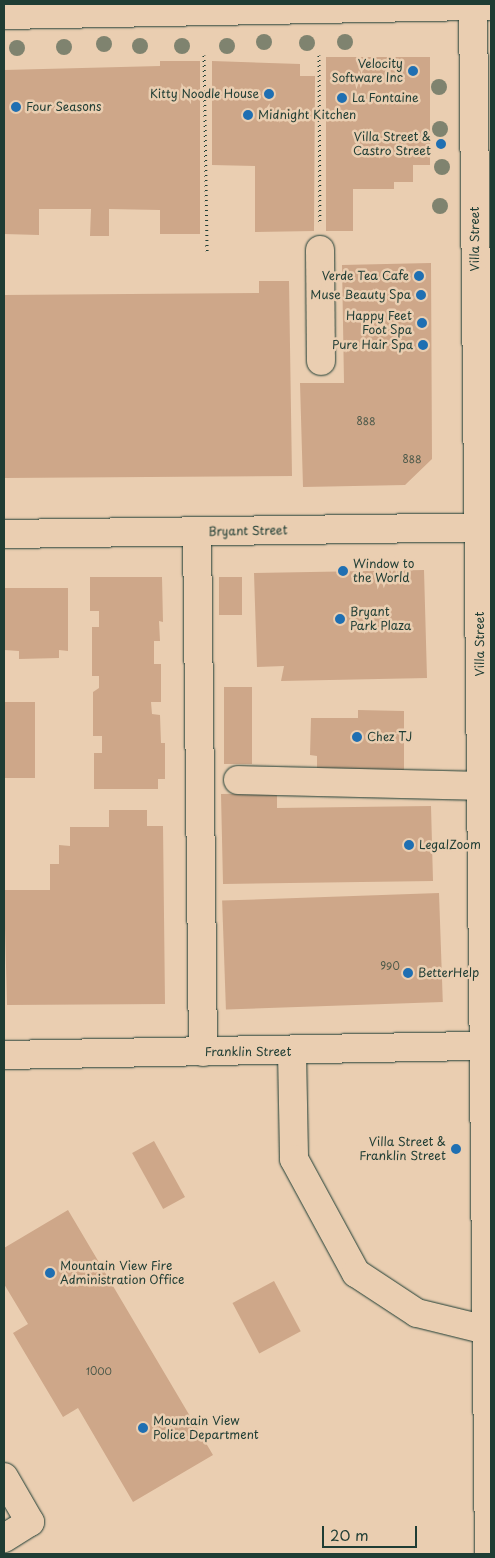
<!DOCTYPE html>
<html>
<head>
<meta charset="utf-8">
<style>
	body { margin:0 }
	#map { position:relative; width:495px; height:1558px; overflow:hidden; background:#eaceb1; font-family:"Playpen Sans",sans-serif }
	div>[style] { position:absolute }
	.building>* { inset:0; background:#cea789; transform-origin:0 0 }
	.path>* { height:3px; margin-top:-1.5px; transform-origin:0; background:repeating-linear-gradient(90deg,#1f3d34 0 1px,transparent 0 5px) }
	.roads { filter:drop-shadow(0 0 1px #1f3d34) drop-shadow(0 0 1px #1f3d34) }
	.minor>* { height:28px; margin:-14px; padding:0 14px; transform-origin:14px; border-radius:14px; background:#eaceb1 }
	.major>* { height:28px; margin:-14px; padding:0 14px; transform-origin:14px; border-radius:14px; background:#eaceb1 }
	.trees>* { width:16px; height:16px; margin:-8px; border-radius:50%; background:#7f836f }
	.dots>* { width:14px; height:14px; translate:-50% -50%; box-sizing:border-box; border:2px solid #eaceb1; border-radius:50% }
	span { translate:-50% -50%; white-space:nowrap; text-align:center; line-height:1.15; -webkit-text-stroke:5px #eaceb1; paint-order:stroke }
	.number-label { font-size:10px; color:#4b5849 }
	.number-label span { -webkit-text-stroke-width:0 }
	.poi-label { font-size:12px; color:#1f3d34 }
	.right { translate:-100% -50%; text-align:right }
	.left { translate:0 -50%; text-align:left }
	.street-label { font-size:12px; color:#1f3d34 }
	.frame { position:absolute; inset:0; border:5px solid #1f3d34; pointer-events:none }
	.scale { position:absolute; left:322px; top:1526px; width:95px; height:22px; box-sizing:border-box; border:2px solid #1f3d34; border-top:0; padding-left:6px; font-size:15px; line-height:18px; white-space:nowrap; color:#1f3d34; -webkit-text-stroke:4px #eaceb1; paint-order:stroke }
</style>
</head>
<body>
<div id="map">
	<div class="building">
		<i style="clip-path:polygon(326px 57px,430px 57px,430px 165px,413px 165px,413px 182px,394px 182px,394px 189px,353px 189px,353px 231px,326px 231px)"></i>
		<i style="clip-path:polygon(160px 61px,200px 61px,200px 234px,160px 234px,160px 210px,109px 209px,109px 236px,90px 236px,91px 209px,39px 209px,39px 235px,4px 234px,4px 70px,160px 66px)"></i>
		<i style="clip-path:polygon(212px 61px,300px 64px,300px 76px,315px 76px,314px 231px,255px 232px,255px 166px,212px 165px)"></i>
		<i style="clip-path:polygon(431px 263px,432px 459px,405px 485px,303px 487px,300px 383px,344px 383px,342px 265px)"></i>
		<i style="clip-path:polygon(259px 281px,289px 281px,292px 476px,4px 478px,4px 295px,259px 293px)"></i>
		<i style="clip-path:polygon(424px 570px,427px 678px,281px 681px,284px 666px,257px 667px,254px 573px)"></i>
		<i style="clip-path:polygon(90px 577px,162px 577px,163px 622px,159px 621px,160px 641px,154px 641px,154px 664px,161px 664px,161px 702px,151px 702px,152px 714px,160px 715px,161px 743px,165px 743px,165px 779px,158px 779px,158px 789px,94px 789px,94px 753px,102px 753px,102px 736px,93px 736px,93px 692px,99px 688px,99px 676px,92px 676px,92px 627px,99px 627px,99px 611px,90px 611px)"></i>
		<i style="left:219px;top:577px;width:23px;height:38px"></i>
		<i style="clip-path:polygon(4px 588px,68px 588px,68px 651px,59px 650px,59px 658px,19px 659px,19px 651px,4px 650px)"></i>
		<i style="left:224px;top:687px;width:28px;height:77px"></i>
		<i style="left:4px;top:702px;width:31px;height:76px"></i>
		<i style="clip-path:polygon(358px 710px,404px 711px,404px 774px,317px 773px,317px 756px,310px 755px,311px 718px,358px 718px)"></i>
		<i style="clip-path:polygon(277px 793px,277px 808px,431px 806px,433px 881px,223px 884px,221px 794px)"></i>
		<i style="clip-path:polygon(109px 810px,147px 810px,147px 826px,163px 826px,165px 1004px,7px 1005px,4px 890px,50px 890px,50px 864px,59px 864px,59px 845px,70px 846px,70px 827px,109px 827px)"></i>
		<i style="left:439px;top:893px;width:109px;height:217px;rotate:88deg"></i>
		<i style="left:154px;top:1141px;width:64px;height:25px;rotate:61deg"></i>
		<i style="clip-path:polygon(68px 1210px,213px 1455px,133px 1502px,78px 1408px,63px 1417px,13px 1333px,28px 1324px,4px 1284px,4px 1248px)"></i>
		<i style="left:274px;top:1281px;width:57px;height:47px;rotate:62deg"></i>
	</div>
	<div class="path">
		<i style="left:204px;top:55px;width:196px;rotate:89.1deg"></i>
		<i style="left:319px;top:55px;width:167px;rotate:89.7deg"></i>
	</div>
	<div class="roads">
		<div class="minor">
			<i style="left:4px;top:15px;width:487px;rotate:-1.1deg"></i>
			<i style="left:320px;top:250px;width:111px;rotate:89.5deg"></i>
			<i style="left:197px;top:531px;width:521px;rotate:89.34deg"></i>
			<i style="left:4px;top:534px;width:487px;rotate:-0.8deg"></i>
			<i style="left:238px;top:780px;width:243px;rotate:1.4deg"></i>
			<i style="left:292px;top:1052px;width:107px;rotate:88.9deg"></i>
			<i style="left:294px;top:1159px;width:130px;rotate:61.5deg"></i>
			<i style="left:356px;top:1273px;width:73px;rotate:33.3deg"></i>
			<i style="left:417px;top:1313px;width:71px;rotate:13.8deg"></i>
			<i style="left:4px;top:1055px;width:487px;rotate:-1.1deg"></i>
			<i style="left:4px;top:1477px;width:52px;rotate:60deg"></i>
			<i style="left:30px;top:1522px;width:31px;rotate:148deg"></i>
		</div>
		<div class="major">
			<i style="left:473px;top:4px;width:1550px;rotate:89.41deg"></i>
		</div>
	</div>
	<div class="trees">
		<i style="left:264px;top:42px"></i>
		<i style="left:345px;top:42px"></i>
		<i style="left:307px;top:43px"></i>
		<i style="left:104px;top:44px"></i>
		<i style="left:140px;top:46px"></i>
		<i style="left:182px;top:46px"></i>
		<i style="left:227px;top:46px"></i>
		<i style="left:64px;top:47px"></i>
		<i style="left:17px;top:48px"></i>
		<i style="left:439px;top:87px"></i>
		<i style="left:440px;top:129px"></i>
		<i style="left:442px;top:167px"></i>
		<i style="left:440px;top:206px"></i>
	</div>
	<div class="dots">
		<i style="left:413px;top:71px;background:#1f6fb2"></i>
		<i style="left:269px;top:94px;background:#1f6fb2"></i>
		<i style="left:342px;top:98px;background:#1f6fb2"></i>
		<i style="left:16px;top:107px;background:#1f6fb2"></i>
		<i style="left:248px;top:115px;background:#1f6fb2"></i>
		<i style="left:441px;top:144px;background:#1f6fb2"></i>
		<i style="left:419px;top:276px;background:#1f6fb2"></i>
		<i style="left:421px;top:295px;background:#1f6fb2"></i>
		<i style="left:422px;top:323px;background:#1f6fb2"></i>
		<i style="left:423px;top:345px;background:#1f6fb2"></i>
		<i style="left:343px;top:571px;background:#1f6fb2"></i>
		<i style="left:340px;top:619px;background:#1f6fb2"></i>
		<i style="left:357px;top:737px;background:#1f6fb2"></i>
		<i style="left:409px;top:845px;background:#1f6fb2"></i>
		<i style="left:408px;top:973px;background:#1f6fb2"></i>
		<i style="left:456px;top:1149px;background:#1f6fb2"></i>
		<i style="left:50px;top:1273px;background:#1f6fb2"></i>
		<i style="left:143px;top:1428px;background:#1f6fb2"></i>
	</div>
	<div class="number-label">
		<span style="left:366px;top:421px">888</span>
		<span style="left:412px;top:459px">888</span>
		<span style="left:390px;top:966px">990</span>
		<span style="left:99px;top:1371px">1000</span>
	</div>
	<div class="poi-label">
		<span class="right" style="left:403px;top:71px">Velocity<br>Software Inc</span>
		<span class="right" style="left:259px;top:94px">Kitty Noodle House</span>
		<span class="left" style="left:352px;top:98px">La Fontaine</span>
		<span class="left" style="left:26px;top:107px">Four Seasons</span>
		<span class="left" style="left:258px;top:115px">Midnight Kitchen</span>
		<span class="right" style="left:431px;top:144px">Villa Street &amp;<br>Castro Street</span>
		<span class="right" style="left:409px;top:276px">Verde Tea Cafe</span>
		<span class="right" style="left:411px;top:295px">Muse Beauty Spa</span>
		<span class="right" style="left:412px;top:323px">Happy Feet<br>Foot Spa</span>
		<span class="right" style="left:413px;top:345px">Pure Hair Spa</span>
		<span class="left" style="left:353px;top:571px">Window to<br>the World</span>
		<span class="left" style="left:350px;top:619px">Bryant<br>Park Plaza</span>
		<span class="left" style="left:367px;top:737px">Chez TJ</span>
		<span class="left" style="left:419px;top:845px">LegalZoom</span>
		<span class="left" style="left:418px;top:973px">BetterHelp</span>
		<span class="right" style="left:446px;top:1149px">Villa Street &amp;<br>Franklin Street</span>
		<span class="left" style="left:60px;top:1273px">Mountain View Fire<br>Administration Office</span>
		<span class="left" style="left:153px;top:1428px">Mountain View<br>Police Department</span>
	</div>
	<div class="street-label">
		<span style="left:475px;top:239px;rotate:-90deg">Villa Street</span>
		<span style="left:248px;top:531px;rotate:-1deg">Bryant Street</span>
		<span style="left:480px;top:644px;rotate:-90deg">Villa Street</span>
		<span style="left:248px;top:1052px">Franklin Street</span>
	</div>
	<div class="frame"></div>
	<div class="scale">20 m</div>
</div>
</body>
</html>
